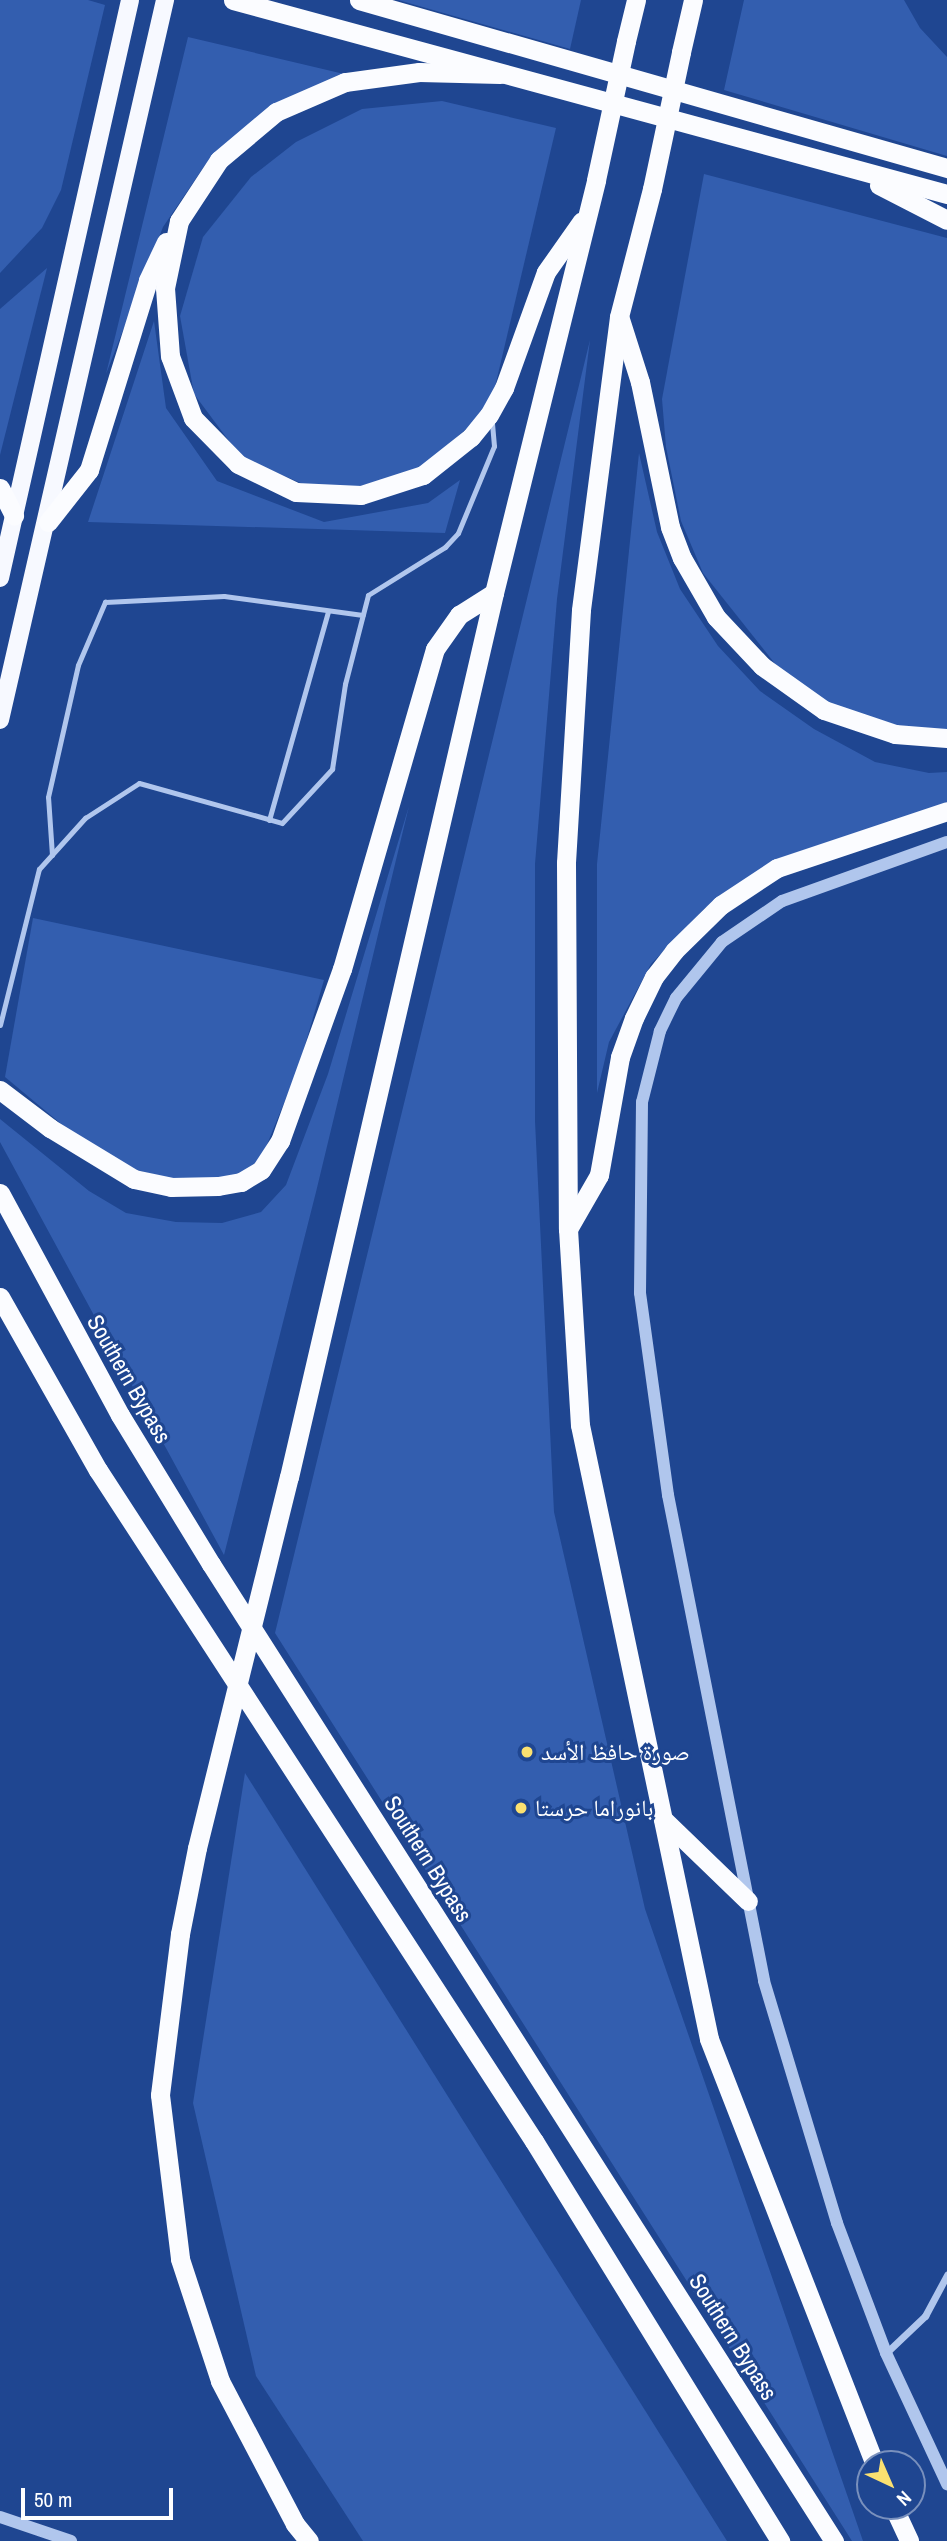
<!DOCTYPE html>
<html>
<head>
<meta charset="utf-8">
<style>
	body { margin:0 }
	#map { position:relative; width:947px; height:2541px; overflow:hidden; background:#1f4691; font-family:"Archivo Narrow","Noto Naskh Arabic",sans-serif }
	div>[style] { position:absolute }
	.green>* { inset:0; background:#335eaf }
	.service>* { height:5px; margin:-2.5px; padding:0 2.5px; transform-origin:2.5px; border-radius:2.5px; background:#b0c6ed }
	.minor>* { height:7px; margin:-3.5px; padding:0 3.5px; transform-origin:3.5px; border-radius:3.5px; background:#b0c6ed }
	.tertiary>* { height:12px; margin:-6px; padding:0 6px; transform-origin:6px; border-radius:6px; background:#b0c6ed }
	.primary>* { height:18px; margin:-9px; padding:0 9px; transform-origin:9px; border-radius:9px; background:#f7f9ff }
	.trunk>* { height:19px; margin:-9.5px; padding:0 9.5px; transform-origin:9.5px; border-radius:9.5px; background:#fbfcff }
	.trunk-bridge>* { height:19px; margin:-9.5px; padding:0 9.5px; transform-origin:9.5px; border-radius:9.5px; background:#fbfcff }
	.dots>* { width:19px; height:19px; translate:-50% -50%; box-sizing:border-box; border:4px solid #1f4691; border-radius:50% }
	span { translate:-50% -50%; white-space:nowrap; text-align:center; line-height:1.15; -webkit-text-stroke:6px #1f4691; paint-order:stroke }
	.street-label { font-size:23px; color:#fff }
	.poi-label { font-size:23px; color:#fff }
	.left { translate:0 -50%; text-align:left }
	.north { position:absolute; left:856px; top:2450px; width:70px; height:70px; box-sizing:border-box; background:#1f4691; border:2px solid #7990bd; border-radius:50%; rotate:136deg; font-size:19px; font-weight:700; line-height:28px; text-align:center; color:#fff }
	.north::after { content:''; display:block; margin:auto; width:24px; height:32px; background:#fbe170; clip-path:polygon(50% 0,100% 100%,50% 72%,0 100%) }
	.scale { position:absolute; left:21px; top:2488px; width:152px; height:32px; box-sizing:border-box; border:4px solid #fff; border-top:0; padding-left:9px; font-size:21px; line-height:24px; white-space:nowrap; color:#fff; -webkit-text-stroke:5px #1f4691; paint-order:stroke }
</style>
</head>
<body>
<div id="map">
	<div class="green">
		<i style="clip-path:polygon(0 0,88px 0,105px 5px,61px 190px,42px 228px,0 273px)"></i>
		<i style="clip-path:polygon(398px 0,581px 0,570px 49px)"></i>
		<i style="clip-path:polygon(744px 0,904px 0,920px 28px,947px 57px,947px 156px,724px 90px)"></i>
		<i style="clip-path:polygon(188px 37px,361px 78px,312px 89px,205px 165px,163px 227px,106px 374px)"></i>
		<i style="clip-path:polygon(442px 101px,556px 128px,490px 408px,417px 472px,326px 494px,241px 457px,194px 394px,180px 316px,203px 237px,251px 177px,296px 142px,362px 109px)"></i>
		<i style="clip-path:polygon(704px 174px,947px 238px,947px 739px,926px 739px,829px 704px,780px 670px,703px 573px,681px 521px,666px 447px,662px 399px)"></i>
		<i style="clip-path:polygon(47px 268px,0 455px,0 309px)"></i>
		<i style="clip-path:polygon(154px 321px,166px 408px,217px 481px,324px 522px,428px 503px,460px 480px,445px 533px,88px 522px)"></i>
		<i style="clip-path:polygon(590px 340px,557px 599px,535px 864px,535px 1121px,554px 1512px,645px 1909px,863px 2541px,852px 2541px,275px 1633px)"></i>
		<i style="clip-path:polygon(639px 453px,657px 532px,680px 589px,718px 646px,760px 691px,814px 729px,875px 762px,929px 773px,947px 772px,947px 810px,778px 867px,705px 908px,651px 964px,609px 1042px,597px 1093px,597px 864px)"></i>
		<i style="clip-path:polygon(409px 806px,316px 1192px,224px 1555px,0 1142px,0 1119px,89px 1191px,126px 1213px,176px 1222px,222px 1223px,261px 1212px,286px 1185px,328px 1074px)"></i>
		<i style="clip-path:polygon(33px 918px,324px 980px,298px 1069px,261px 1159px,217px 1190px,108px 1163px,5px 1077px)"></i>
		<i style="clip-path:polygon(245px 1773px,727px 2541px,363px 2541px,256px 2376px,193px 2103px)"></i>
	</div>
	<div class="service">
		<i style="left:269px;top:820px;width:217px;rotate:-74.2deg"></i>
		<i style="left:52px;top:855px;width:58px;rotate:-93.9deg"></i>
		<i style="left:48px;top:797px;width:135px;rotate:-77.2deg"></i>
		<i style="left:78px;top:665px;width:69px;rotate:-66.8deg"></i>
		<i style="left:105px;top:602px;width:119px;rotate:-2.9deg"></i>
		<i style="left:224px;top:596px;width:140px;rotate:7.8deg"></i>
		<i style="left:0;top:1025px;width:161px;rotate:-76deg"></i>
		<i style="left:39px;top:869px;width:69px;rotate:-48deg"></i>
		<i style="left:85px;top:818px;width:64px;rotate:-32.9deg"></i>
		<i style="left:139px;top:783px;width:148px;rotate:15.6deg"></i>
		<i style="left:282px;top:823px;width:74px;rotate:-47.2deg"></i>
		<i style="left:332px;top:769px;width:86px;rotate:-81.3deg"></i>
		<i style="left:345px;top:684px;width:92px;rotate:-75.5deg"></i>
		<i style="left:368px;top:595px;width:91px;rotate:-31.9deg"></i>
		<i style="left:445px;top:547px;width:19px;rotate:-47deg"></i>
		<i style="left:458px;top:533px;width:94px;rotate:-67.5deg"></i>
		<i style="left:494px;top:446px;width:25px;rotate:-95deg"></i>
	</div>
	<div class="minor">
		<i style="left:886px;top:2353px;width:54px;rotate:-43.5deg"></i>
		<i style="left:925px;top:2316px;width:47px;rotate:-61.8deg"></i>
	</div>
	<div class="tertiary">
		<i style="left:947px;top:842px;width:175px;rotate:160.3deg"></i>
		<i style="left:782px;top:901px;width:73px;rotate:145.7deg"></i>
		<i style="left:722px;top:942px;width:72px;rotate:129.4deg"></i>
		<i style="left:676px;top:998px;width:37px;rotate:116deg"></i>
		<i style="left:660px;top:1031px;width:73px;rotate:104.2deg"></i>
		<i style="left:642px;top:1102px;width:191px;rotate:90.6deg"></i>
		<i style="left:640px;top:1293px;width:204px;rotate:82.1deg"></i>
		<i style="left:668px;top:1495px;width:495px;rotate:78.8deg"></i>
		<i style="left:764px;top:1981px;width:253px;rotate:73.2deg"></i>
		<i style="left:837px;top:2223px;width:139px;rotate:69.3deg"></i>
		<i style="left:886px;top:2353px;width:145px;rotate:65deg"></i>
		<i style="left:0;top:2517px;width:75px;rotate:18.7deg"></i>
	</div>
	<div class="primary">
		<i style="left:0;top:578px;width:592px;rotate:-77.32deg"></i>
		<i style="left:0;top:720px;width:739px;rotate:-77.09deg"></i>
	</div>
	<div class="trunk">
		<i style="left:233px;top:0;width:740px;rotate:15.2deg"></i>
		<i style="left:359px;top:0;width:612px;rotate:15.95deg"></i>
		<i style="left:626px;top:41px;width:42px;rotate:-76.3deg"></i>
		<i style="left:681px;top:52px;width:53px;rotate:-77deg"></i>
		<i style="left:500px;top:74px;width:81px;rotate:-178.6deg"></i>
		<i style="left:419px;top:72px;width:75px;rotate:172.3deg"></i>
		<i style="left:345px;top:82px;width:75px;rotate:156.5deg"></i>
		<i style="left:276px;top:112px;width:75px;rotate:139.9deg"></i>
		<i style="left:219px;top:160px;width:73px;rotate:123.3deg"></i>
		<i style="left:179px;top:221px;width:68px;rotate:101.8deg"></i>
		<i style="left:165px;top:288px;width:68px;rotate:85.8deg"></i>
		<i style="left:170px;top:356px;width:66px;rotate:69.6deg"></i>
		<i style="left:193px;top:418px;width:64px;rotate:45.6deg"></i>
		<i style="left:238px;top:464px;width:64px;rotate:25.8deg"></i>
		<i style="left:296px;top:492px;width:65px;rotate:2.6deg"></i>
		<i style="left:361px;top:495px;width:65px;rotate:-17.9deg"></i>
		<i style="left:423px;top:475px;width:61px;rotate:-38.4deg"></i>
		<i style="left:471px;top:437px;width:28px;rotate:-51deg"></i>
		<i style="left:489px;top:415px;width:31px;rotate:-61deg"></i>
		<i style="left:504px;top:388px;width:123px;rotate:-70.1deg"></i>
		<i style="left:546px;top:272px;width:62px;rotate:-54.8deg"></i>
		<i style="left:879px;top:185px;width:76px;rotate:27.2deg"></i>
		<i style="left:652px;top:189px;width:132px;rotate:104.5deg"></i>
		<i style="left:619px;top:317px;width:295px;rotate:97.4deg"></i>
		<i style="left:581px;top:610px;width:253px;rotate:93.4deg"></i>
		<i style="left:566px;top:863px;width:366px;rotate:89.7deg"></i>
		<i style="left:568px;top:1229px;width:196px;rotate:86.5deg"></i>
		<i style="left:580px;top:1425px;width:627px;rotate:78.13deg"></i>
		<i style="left:709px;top:2039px;width:456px;rotate:68.7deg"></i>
		<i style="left:620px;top:319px;width:66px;rotate:72.4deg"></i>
		<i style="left:640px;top:382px;width:148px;rotate:78.3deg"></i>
		<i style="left:670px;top:527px;width:33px;rotate:69deg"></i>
		<i style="left:682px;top:558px;width:68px;rotate:60deg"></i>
		<i style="left:716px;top:617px;width:67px;rotate:46.8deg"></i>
		<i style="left:762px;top:666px;width:76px;rotate:35.4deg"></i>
		<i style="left:824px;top:710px;width:75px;rotate:18.7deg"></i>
		<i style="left:895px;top:734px;width:52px;rotate:4.4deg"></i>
		<i style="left:0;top:488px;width:31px;rotate:63deg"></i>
		<i style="left:48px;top:522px;width:66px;rotate:-51.7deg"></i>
		<i style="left:89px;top:470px;width:199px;rotate:-72.7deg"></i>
		<i style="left:148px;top:280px;width:42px;rotate:-64.7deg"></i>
		<i style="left:0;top:1090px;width:63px;rotate:37.2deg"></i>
		<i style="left:50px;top:1128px;width:98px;rotate:31.3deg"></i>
		<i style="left:134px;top:1179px;width:38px;rotate:12deg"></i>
		<i style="left:171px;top:1187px;width:47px;rotate:-1.2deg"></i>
		<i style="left:218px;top:1186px;width:23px;rotate:-10deg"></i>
		<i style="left:241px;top:1182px;width:23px;rotate:-31deg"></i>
		<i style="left:261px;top:1170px;width:35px;rotate:-57deg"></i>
		<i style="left:280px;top:1141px;width:183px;rotate:-70.2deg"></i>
		<i style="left:342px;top:969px;width:333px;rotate:-73.8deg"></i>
		<i style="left:435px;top:649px;width:42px;rotate:-54.8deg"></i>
		<i style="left:459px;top:615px;width:41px;rotate:-32.2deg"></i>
		<i style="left:0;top:1193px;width:252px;rotate:61.6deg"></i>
		<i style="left:120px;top:1415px;width:175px;rotate:58.6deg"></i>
		<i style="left:211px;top:1564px;width:1159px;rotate:57.48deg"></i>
		<i style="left:568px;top:1229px;width:62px;rotate:-60.1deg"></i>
		<i style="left:599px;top:1175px;width:120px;rotate:-79.9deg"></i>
		<i style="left:620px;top:1057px;width:41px;rotate:-70.3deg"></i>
		<i style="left:634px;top:1018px;width:46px;rotate:-64deg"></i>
		<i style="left:654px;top:977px;width:33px;rotate:-52deg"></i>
		<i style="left:674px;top:951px;width:66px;rotate:-44.4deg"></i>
		<i style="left:721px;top:905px;width:67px;rotate:-33.5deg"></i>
		<i style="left:777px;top:868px;width:179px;rotate:-18.5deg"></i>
		<i style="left:0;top:1297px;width:199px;rotate:60.5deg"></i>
		<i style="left:98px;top:1470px;width:800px;rotate:56.99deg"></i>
		<i style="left:534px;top:2141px;width:470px;rotate:58.4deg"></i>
		<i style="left:289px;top:1477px;width:907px;rotate:-76.94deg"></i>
		<i style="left:494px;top:593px;width:425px;rotate:-76.1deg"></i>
		<i style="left:663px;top:1819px;width:118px;rotate:44deg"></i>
		<i style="left:197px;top:1848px;width:88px;rotate:101.2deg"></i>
		<i style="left:180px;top:1934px;width:162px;rotate:97.1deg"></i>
		<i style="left:160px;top:2095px;width:165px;rotate:83deg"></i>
		<i style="left:180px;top:2259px;width:128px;rotate:71.8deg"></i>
		<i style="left:220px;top:2381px;width:161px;rotate:62.3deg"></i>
		<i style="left:295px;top:2524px;width:22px;rotate:51deg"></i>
		<i style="left:893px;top:2506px;width:38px;rotate:65deg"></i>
	</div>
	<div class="trunk-bridge">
		<i style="left:596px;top:180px;width:142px;rotate:-77.8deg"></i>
		<i style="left:652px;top:189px;width:140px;rotate:-78deg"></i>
		<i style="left:197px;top:1848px;width:382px;rotate:-76.1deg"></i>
	</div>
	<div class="dots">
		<i style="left:527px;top:1752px;background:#fbe170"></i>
		<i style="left:521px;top:1808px;background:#fbe170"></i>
	</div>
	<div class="street-label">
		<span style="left:129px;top:1379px;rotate:60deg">Southern Bypass</span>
		<span style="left:428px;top:1859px;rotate:58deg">Southern Bypass</span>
		<span style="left:733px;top:2337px;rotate:58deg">Southern Bypass</span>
	</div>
	<div class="poi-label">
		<span class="left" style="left:541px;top:1752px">صورة حافظ الأسد</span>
		<span class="left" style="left:535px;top:1808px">بانوراما حرستا</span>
	</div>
	<div class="north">N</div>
	<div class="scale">50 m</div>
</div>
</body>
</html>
